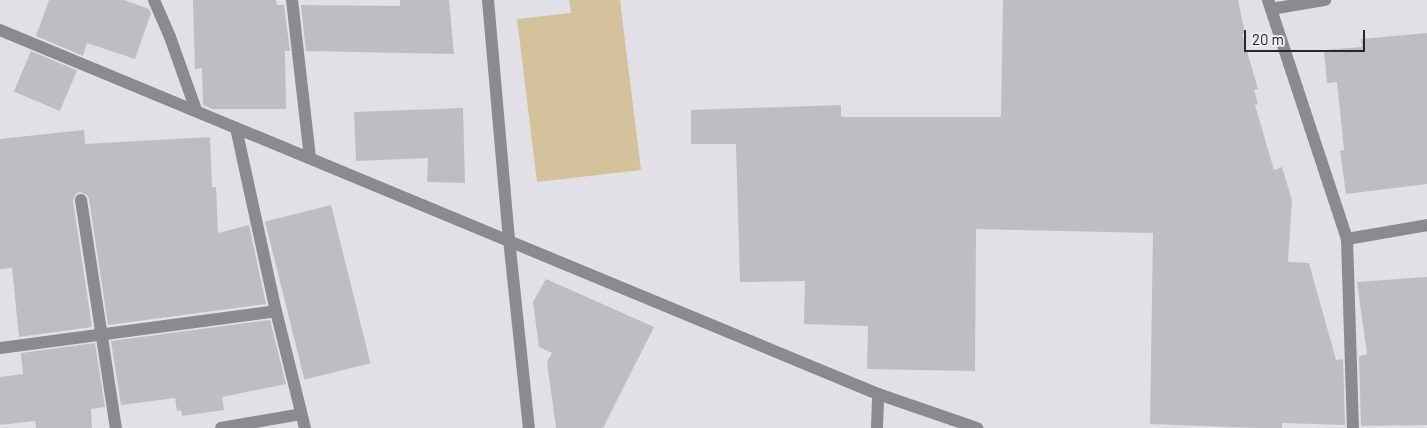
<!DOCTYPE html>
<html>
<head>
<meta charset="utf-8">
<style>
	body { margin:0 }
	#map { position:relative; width:1427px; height:428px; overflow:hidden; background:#e2dfe7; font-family:Barlow,sans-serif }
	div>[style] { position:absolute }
	.green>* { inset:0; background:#d4c39a }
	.building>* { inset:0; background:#bfbcc4; transform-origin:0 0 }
	.minor>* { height:12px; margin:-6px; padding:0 6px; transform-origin:6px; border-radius:6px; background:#8b8a8d }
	span { translate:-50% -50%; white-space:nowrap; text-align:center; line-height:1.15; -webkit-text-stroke:4.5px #efedf4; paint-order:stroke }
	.scale { position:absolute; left:1244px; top:30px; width:121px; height:22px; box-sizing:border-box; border:2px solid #282729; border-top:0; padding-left:6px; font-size:15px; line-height:18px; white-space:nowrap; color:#282729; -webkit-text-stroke:4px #efedf4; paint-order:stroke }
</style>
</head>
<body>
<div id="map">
	<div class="green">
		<i style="clip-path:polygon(569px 0,620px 0,641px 170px,537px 182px,517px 19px,571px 13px)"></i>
	</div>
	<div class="building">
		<i style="clip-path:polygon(49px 0,124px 0,149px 9px,151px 13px,135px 59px,87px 43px,83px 56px,36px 36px)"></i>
		<i style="clip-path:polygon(193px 0,276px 0,277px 5px,284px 5px,290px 51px,285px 51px,286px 109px,212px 109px,203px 105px,202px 68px,195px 69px)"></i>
		<i style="clip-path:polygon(400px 0,449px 0,454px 54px,306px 51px,301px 5px,400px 6px)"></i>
		<i style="clip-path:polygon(1003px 0,1238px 0,1245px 34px,1242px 34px,1258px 89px,1254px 90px,1258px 104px,1255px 105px,1274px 170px,1282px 167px,1292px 200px,1288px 262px,1309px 263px,1336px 360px,1343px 359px,1345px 425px,1282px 423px,1282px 428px,1260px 428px,1150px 424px,1153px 233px,976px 229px,975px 371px,867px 369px,868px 326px,804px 324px,805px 281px,740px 282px,736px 144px,691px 144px,691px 110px,841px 105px,841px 117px,1001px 117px)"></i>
		<i style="clip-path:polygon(1427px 33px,1427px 184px,1346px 194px,1340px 151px,1344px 150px,1337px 82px,1327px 83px,1324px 50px,1362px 47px,1361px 39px)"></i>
		<i style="left:31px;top:51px;width:50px;height:44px;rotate:23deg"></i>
		<i style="clip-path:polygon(463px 108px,465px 183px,427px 182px,428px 158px,356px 161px,354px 112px)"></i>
		<i style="clip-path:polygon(84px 130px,85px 144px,210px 137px,212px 187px,216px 187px,218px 233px,249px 225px,266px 304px,108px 325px,89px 199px,87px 195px,80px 192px,76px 194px,73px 201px,92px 327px,19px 337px,12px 268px,0 269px,0 139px)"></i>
		<i style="left:331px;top:205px;width:163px;height:68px;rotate:76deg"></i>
		<i style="clip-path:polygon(1427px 277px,1427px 425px,1361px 426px,1359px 356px,1367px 354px,1357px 282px)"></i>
		<i style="clip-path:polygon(546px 279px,654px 327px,603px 428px,556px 428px,547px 362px,552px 353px,539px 347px,533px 302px)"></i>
		<i style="clip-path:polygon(270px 320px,286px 384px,222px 397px,224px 410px,182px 416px,181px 410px,177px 411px,175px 398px,121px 405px,111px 341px)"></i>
		<i style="clip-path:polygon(95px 343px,105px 407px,91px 409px,92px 428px,36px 428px,35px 421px,0 425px,0 377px,23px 374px,21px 353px)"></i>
	</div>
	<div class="minor">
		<i style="left:154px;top:0;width:40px;rotate:66.6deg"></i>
		<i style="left:170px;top:37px;width:77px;rotate:70.4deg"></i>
		<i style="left:292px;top:0;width:159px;rotate:83.5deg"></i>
		<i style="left:488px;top:0;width:240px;rotate:85deg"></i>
		<i style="left:509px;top:239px;width:190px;rotate:84deg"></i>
		<i style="left:1268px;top:0;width:252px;rotate:71.7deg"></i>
		<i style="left:1347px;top:239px;width:189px;rotate:88.2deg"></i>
		<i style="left:1271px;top:9px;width:55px;rotate:-9.5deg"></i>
		<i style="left:0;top:30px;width:950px;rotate:22.52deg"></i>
		<i style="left:878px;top:394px;width:105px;rotate:19deg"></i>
		<i style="left:236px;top:128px;width:187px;rotate:77.7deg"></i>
		<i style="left:276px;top:311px;width:121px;rotate:76.1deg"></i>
		<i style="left:81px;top:200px;width:231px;rotate:81.3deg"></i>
		<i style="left:1347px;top:239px;width:81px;rotate:-9.9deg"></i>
		<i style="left:0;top:348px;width:278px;rotate:-7.6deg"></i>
		<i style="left:221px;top:428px;width:81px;rotate:-9.9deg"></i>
		<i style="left:877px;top:428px;width:34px;rotate:-88deg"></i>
	</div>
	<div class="scale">20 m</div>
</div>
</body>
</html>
